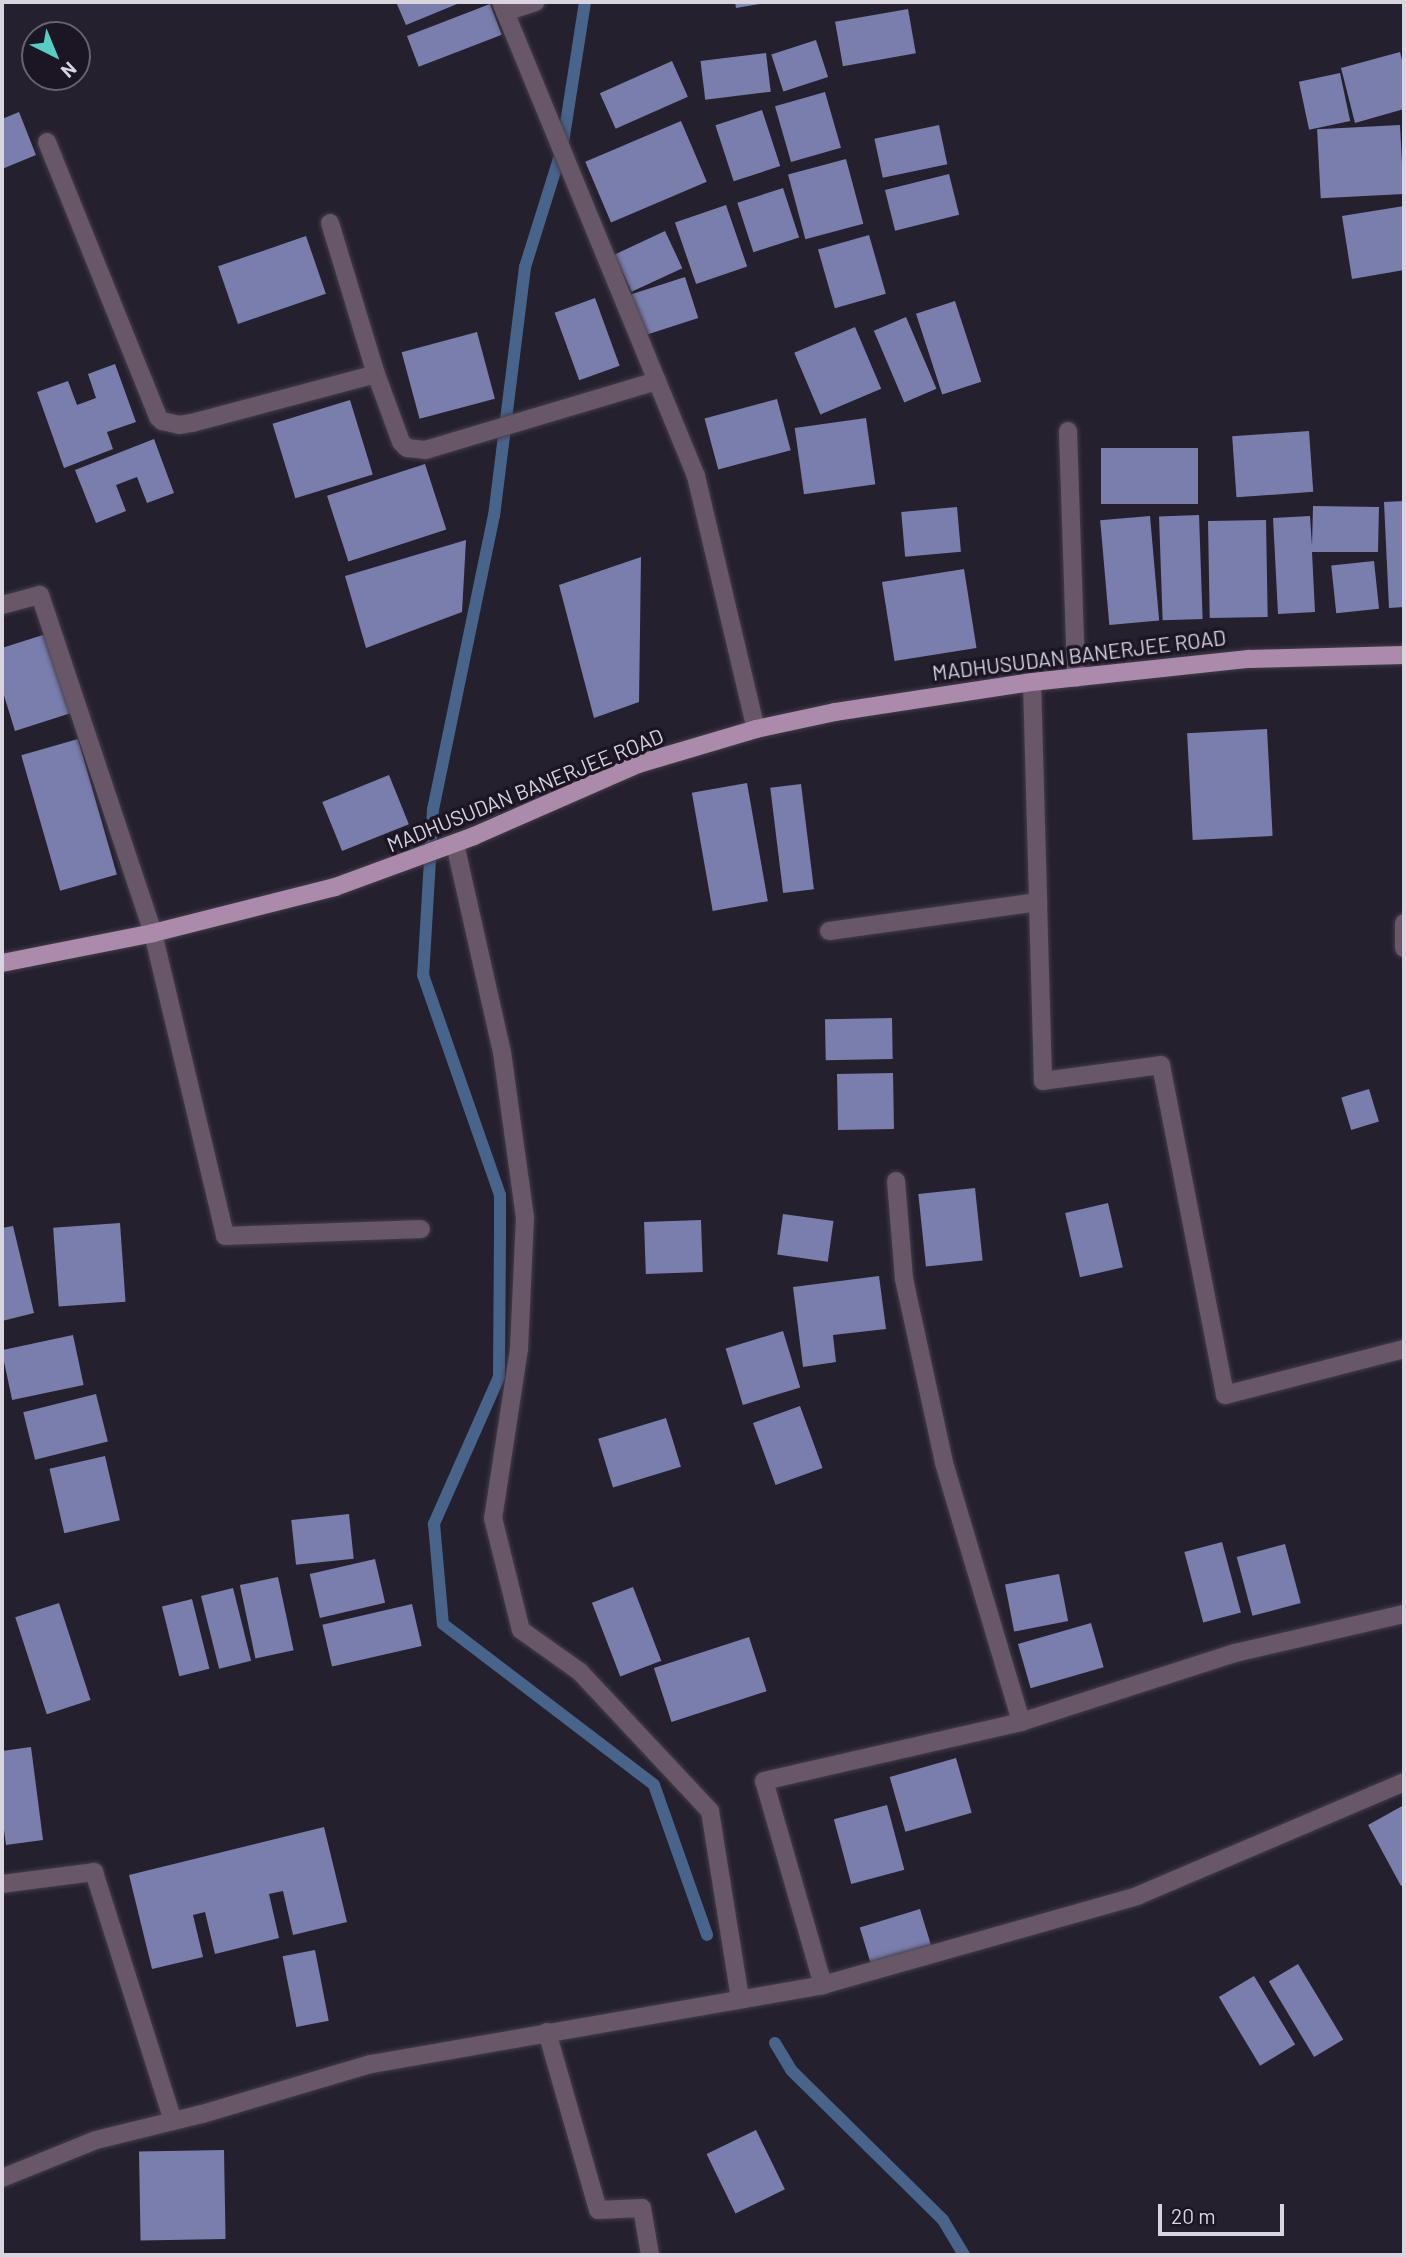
<!DOCTYPE html>
<html>
<head>
<meta charset="utf-8">
<style>
	body { margin:0 }
	#map { position:relative; width:1406px; height:2257px; overflow:hidden; background:#25202e; font-family:Barlow,sans-serif }
	div>[style] { position:absolute }
	.stream>* { height:12px; margin:-6px; padding:0 6px; transform-origin:6px; border-radius:6px; background:#48648b }
	.building>* { inset:0; background:#797ead; transform-origin:0 0 }
	.roads { filter:drop-shadow(0 0 2px #423d4a) drop-shadow(0 0 2px #423d4a) }
	.minor>* { height:18px; margin:-9px; padding:0 9px; transform-origin:9px; border-radius:9px; background:#675767 }
	.primary>* { height:18px; margin:-9px; padding:0 9px; transform-origin:9px; border-radius:9px; background:#ab8aab }
	span { translate:-50% -50%; white-space:nowrap; text-align:center; line-height:1.15; -webkit-text-stroke:7px #1c1624; paint-order:stroke }
	.street-label { font-size:21px; color:#d9d5df }
	.frame { position:absolute; inset:0; border:4px solid #d9d5df; pointer-events:none }
	.north { position:absolute; left:21px; top:21px; width:70px; height:70px; box-sizing:border-box; background:#1c1624; border:2px solid #68626f; border-radius:50%; rotate:137deg; font-size:19px; font-weight:700; line-height:28px; text-align:center; color:#d9d5df }
	.north::after { content:''; display:block; margin:auto; width:24px; height:32px; background:#56cec4; clip-path:polygon(50% 0,100% 100%,50% 72%,0 100%) }
	.scale { position:absolute; left:1158px; top:2204px; width:126px; height:32px; box-sizing:border-box; border:4px solid #d9d5df; border-top:0; padding-left:9px; font-size:21px; line-height:24px; white-space:nowrap; color:#d9d5df; -webkit-text-stroke:5px #1c1624; paint-order:stroke }
</style>
</head>
<body>
<div id="map">
	<div class="stream">
		<i style="left:585px;top:2px;width:149px;rotate:98.9deg"></i>
		<i style="left:562px;top:149px;width:124px;rotate:107.4deg"></i>
		<i style="left:525px;top:267px;width:250px;rotate:97.1deg"></i>
		<i style="left:494px;top:515px;width:300px;rotate:101.7deg"></i>
		<i style="left:433px;top:809px;width:166px;rotate:93.4deg"></i>
		<i style="left:423px;top:975px;width:233px;rotate:70.7deg"></i>
		<i style="left:500px;top:1195px;width:37px;rotate:90deg"></i>
		<i style="left:500px;top:1232px;width:145px;rotate:90.4deg"></i>
		<i style="left:499px;top:1377px;width:161px;rotate:113.9deg"></i>
		<i style="left:434px;top:1524px;width:100px;rotate:84.9deg"></i>
		<i style="left:443px;top:1624px;width:265px;rotate:37.3deg"></i>
		<i style="left:654px;top:1785px;width:159px;rotate:70.5deg"></i>
		<i style="left:775px;top:2043px;width:31px;rotate:59deg"></i>
		<i style="left:791px;top:2070px;width:214px;rotate:44.6deg"></i>
		<i style="left:943px;top:2220px;width:41px;rotate:59deg"></i>
	</div>
	<div class="building">
		<i style="clip-path:polygon(396px 2px,462px 2px,406px 25px)"></i>
		<i style="clip-path:polygon(735px 2px,765px 2px,765px 3px,736px 8px)"></i>
		<i style="left:490px;top:4px;width:33px;height:89px;rotate:69deg"></i>
		<i style="left:908px;top:9px;width:45px;height:74px;rotate:80deg"></i>
		<i style="left:816px;top:40px;width:39px;height:47px;rotate:72deg"></i>
		<i style="clip-path:polygon(1400px 52px,1404px 68px,1404px 109px,1355px 123px,1341px 68px)"></i>
		<i style="left:766px;top:53px;width:39px;height:66px;rotate:83deg"></i>
		<i style="left:672px;top:61px;width:39px;height:79px;rotate:66deg"></i>
		<i style="left:1340px;top:73px;width:49px;height:42px;rotate:78deg"></i>
		<i style="left:825px;top:92px;width:58px;height:52px;rotate:74deg"></i>
		<i style="left:762px;top:110px;width:59px;height:49px;rotate:72deg"></i>
		<i style="clip-path:polygon(19px 112px,36px 155px,2px 169px,2px 119px)"></i>
		<i style="left:681px;top:121px;width:66px;height:104px;rotate:67deg"></i>
		<i style="left:939px;top:125px;width:40px;height:66px;rotate:78deg"></i>
		<i style="left:1400px;top:125px;width:69px;height:83px;rotate:87deg"></i>
		<i style="left:846px;top:159px;width:67px;height:60px;rotate:75deg"></i>
		<i style="left:949px;top:174px;width:42px;height:66px;rotate:76deg"></i>
		<i style="left:783px;top:188px;width:52px;height:48px;rotate:72deg"></i>
		<i style="left:726px;top:205px;width:65px;height:54px;rotate:71deg"></i>
		<i style="clip-path:polygon(1404px 206px,1404px 270px,1352px 279px,1342px 216px)"></i>
		<i style="left:665px;top:231px;width:41px;height:56px;rotate:65deg"></i>
		<i style="left:869px;top:235px;width:61px;height:53px;rotate:74deg"></i>
		<i style="left:306px;top:236px;width:61px;height:93px;rotate:71deg"></i>
		<i style="left:685px;top:277px;width:43px;height:57px;rotate:72deg"></i>
		<i style="left:595px;top:298px;width:72px;height:43px;rotate:70deg"></i>
		<i style="left:955px;top:301px;width:85px;height:41px;rotate:72deg"></i>
		<i style="left:906px;top:317px;width:78px;height:35px;rotate:67deg"></i>
		<i style="left:855px;top:327px;width:67px;height:66px;rotate:67deg"></i>
		<i style="left:477px;top:332px;width:69px;height:78px;rotate:75deg"></i>
		<i style="clip-path:polygon(115px 364px,136px 422px,107px 432px,113px 449px,64px 468px,37px 392px,68px 381px,77px 405px,96px 398px,88px 374px)"></i>
		<i style="left:777px;top:399px;width:53px;height:75px;rotate:75deg"></i>
		<i style="left:350px;top:400px;width:78px;height:81px;rotate:73deg"></i>
		<i style="left:866px;top:418px;width:67px;height:72px;rotate:82deg"></i>
		<i style="left:1309px;top:431px;width:61px;height:77px;rotate:86deg"></i>
		<i style="clip-path:polygon(154px 439px,174px 493px,147px 503px,137px 477px,116px 485px,126px 511px,96px 523px,75px 470px)"></i>
		<i style="left:1101px;top:448px;width:97px;height:56px"></i>
		<i style="left:425px;top:464px;width:69px;height:103px;rotate:72deg"></i>
		<i style="clip-path:polygon(1404px 501px,1404px 607px,1389px 608px,1384px 502px)"></i>
		<i style="clip-path:polygon(1313px 506px,1379px 507px,1378px 552px,1312px 552px,1315px 612px,1278px 614px,1273px 518px,1310px 516px,1312px 546px)"></i>
		<i style="left:957px;top:507px;width:45px;height:56px;rotate:85deg"></i>
		<i style="left:1199px;top:515px;width:104px;height:40px;rotate:88deg"></i>
		<i style="left:1150px;top:516px;width:105px;height:50px;rotate:85deg"></i>
		<i style="left:1266px;top:520px;width:97px;height:58px;rotate:89deg"></i>
		<i style="clip-path:polygon(466px 540px,462px 612px,366px 648px,345px 576px)"></i>
		<i style="clip-path:polygon(641px 557px,639px 702px,594px 718px,559px 585px)"></i>
		<i style="left:1374px;top:561px;width:48px;height:43px;rotate:84deg"></i>
		<i style="left:964px;top:569px;width:80px;height:83px;rotate:81deg"></i>
		<i style="clip-path:polygon(46px 634px,71px 713px,15px 731px,2px 689px,2px 648px)"></i>
		<i style="left:1267px;top:729px;width:107px;height:80px;rotate:87deg"></i>
		<i style="left:78px;top:739px;width:141px;height:59px;rotate:74deg"></i>
		<i style="left:389px;top:775px;width:53px;height:72px;rotate:68deg"></i>
		<i style="left:747px;top:783px;width:120px;height:56px;rotate:80deg"></i>
		<i style="left:801px;top:784px;width:106px;height:31px;rotate:83deg"></i>
		<i style="left:892px;top:1018px;width:41px;height:67px;rotate:89deg"></i>
		<i style="left:893px;top:1073px;width:56px;height:56px;rotate:89deg"></i>
		<i style="left:1369px;top:1089px;width:34px;height:29px;rotate:73deg"></i>
		<i style="left:975px;top:1188px;width:73px;height:57px;rotate:84deg"></i>
		<i style="left:1108px;top:1203px;width:66px;height:44px;rotate:77deg"></i>
		<i style="left:783px;top:1214px;width:51px;height:41px;rotate:8deg"></i>
		<i style="left:701px;top:1220px;width:52px;height:57px;rotate:88deg"></i>
		<i style="left:120px;top:1223px;width:79px;height:67px;rotate:86deg"></i>
		<i style="clip-path:polygon(13px 1226px,34px 1313px,2px 1321px,2px 1228px)"></i>
		<i style="clip-path:polygon(879px 1276px,886px 1329px,833px 1335px,836px 1362px,803px 1367px,793px 1287px)"></i>
		<i style="left:783px;top:1331px;width:59px;height:60px;rotate:73deg"></i>
		<i style="left:73px;top:1335px;width:51px;height:73px;rotate:78deg"></i>
		<i style="left:96px;top:1394px;width:49px;height:75px;rotate:76deg"></i>
		<i style="left:800px;top:1406px;width:66px;height:50px;rotate:70deg"></i>
		<i style="left:666px;top:1418px;width:51px;height:71px;rotate:73deg"></i>
		<i style="left:105px;top:1456px;width:66px;height:57px;rotate:77deg"></i>
		<i style="left:349px;top:1514px;width:45px;height:58px;rotate:84deg"></i>
		<i style="left:1222px;top:1542px;width:73px;height:39px;rotate:75deg"></i>
		<i style="left:1285px;top:1544px;width:61px;height:50px;rotate:75deg"></i>
		<i style="left:375px;top:1559px;width:45px;height:67px;rotate:77deg"></i>
		<i style="left:1059px;top:1574px;width:48px;height:55px;rotate:79deg"></i>
		<i style="left:278px;top:1577px;width:75px;height:39px;rotate:78deg"></i>
		<i style="left:633px;top:1587px;width:79px;height:44px;rotate:69deg"></i>
		<i style="left:233px;top:1588px;width:75px;height:33px;rotate:76deg"></i>
		<i style="left:192px;top:1599px;width:72px;height:31px;rotate:76deg"></i>
		<i style="left:59px;top:1603px;width:102px;height:46px;rotate:72deg"></i>
		<i style="left:412px;top:1604px;width:43px;height:92px;rotate:77deg"></i>
		<i style="left:1091px;top:1623px;width:46px;height:76px;rotate:74deg"></i>
		<i style="left:749px;top:1637px;width:57px;height:100px;rotate:72deg"></i>
		<i style="clip-path:polygon(31px 1747px,43px 1840px,6px 1845px,2px 1814px,2px 1751px)"></i>
		<i style="left:956px;top:1758px;width:57px;height:69px;rotate:74deg"></i>
		<i style="left:887px;top:1805px;width:67px;height:55px;rotate:75deg"></i>
		<i style="clip-path:polygon(1404px 1805px,1404px 1884px,1401px 1886px,1368px 1825px)"></i>
		<i style="clip-path:polygon(324px 1827px,347px 1922px,293px 1935px,283px 1891px,269px 1894px,279px 1938px,215px 1954px,205px 1912px,193px 1915px,203px 1957px,152px 1969px,129px 1875px)"></i>
		<i style="left:920px;top:1909px;width:41px;height:63px;rotate:73deg"></i>
		<i style="left:315px;top:1950px;width:72px;height:33px;rotate:79deg"></i>
		<i style="left:1298px;top:1964px;width:88px;height:34px;rotate:59deg"></i>
		<i style="left:1254px;top:1976px;width:80px;height:41px;rotate:59deg"></i>
		<i style="left:756px;top:2130px;width:66px;height:55px;rotate:64deg"></i>
		<i style="left:224px;top:2150px;width:89px;height:85px;rotate:89deg"></i>
	</div>
	<div class="roads">
		<div class="minor">
			<i style="left:501px;top:2px;width:513px;rotate:67.64deg"></i>
			<i style="left:696px;top:476px;width:260px;rotate:76.7deg"></i>
			<i style="left:505px;top:12px;width:32px;rotate:-18deg"></i>
			<i style="left:47px;top:142px;width:297px;rotate:68deg"></i>
			<i style="left:158px;top:417px;width:6px;rotate:45deg"></i>
			<i style="left:162px;top:421px;width:17px;rotate:13deg"></i>
			<i style="left:179px;top:425px;width:13px;rotate:-9deg"></i>
			<i style="left:192px;top:423px;width:190px;rotate:-14.9deg"></i>
			<i style="left:330px;top:223px;width:158px;rotate:73.1deg"></i>
			<i style="left:376px;top:374px;width:72px;rotate:69.8deg"></i>
			<i style="left:401px;top:442px;width:8px;rotate:45deg"></i>
			<i style="left:407px;top:448px;width:18px;rotate:6deg"></i>
			<i style="left:425px;top:450px;width:242px;rotate:-16.6deg"></i>
			<i style="left:1068px;top:431px;width:247px;rotate:88.1deg"></i>
			<i style="left:2px;top:605px;width:39px;rotate:-15deg"></i>
			<i style="left:40px;top:595px;width:356px;rotate:71.5deg"></i>
			<i style="left:153px;top:933px;width:311px;rotate:76.6deg"></i>
			<i style="left:225px;top:1236px;width:196px;rotate:-2deg"></i>
			<i style="left:1032px;top:682px;width:220px;rotate:88.4deg"></i>
			<i style="left:455px;top:844px;width:213px;rotate:77.3deg"></i>
			<i style="left:502px;top:1052px;width:167px;rotate:82.1deg"></i>
			<i style="left:525px;top:1217px;width:132px;rotate:92.6deg"></i>
			<i style="left:519px;top:1349px;width:171px;rotate:98.7deg"></i>
			<i style="left:493px;top:1518px;width:115px;rotate:76deg"></i>
			<i style="left:521px;top:1630px;width:72px;rotate:35.4deg"></i>
			<i style="left:580px;top:1672px;width:190px;rotate:46.9deg"></i>
			<i style="left:710px;top:1811px;width:190px;rotate:80.9deg"></i>
			<i style="left:1404px;top:923px;width:25px;rotate:90deg"></i>
			<i style="left:829px;top:931px;width:211px;rotate:-7.9deg"></i>
			<i style="left:1038px;top:902px;width:179px;rotate:88.4deg"></i>
			<i style="left:1043px;top:1081px;width:119px;rotate:-7.7deg"></i>
			<i style="left:1161px;top:1065px;width:336px;rotate:79deg"></i>
			<i style="left:1225px;top:1395px;width:185px;rotate:-14.4deg"></i>
			<i style="left:896px;top:1181px;width:98px;rotate:85.3deg"></i>
			<i style="left:904px;top:1279px;width:188px;rotate:77.7deg"></i>
			<i style="left:944px;top:1463px;width:270px;rotate:73.4deg"></i>
			<i style="left:2px;top:1884px;width:93px;rotate:-7.4deg"></i>
			<i style="left:94px;top:1872px;width:261px;rotate:72.4deg"></i>
			<i style="left:823px;top:1985px;width:326px;rotate:-15.8deg"></i>
			<i style="left:1137px;top:1896px;width:290px;rotate:-23.1deg"></i>
			<i style="left:547px;top:2032px;width:185px;rotate:74deg"></i>
			<i style="left:598px;top:2210px;width:44px;rotate:-2.6deg"></i>
			<i style="left:642px;top:2208px;width:48px;rotate:80.3deg"></i>
			<i style="left:2px;top:2178px;width:101px;rotate:-22deg"></i>
			<i style="left:96px;top:2140px;width:109px;rotate:-13.8deg"></i>
			<i style="left:202px;top:2114px;width:176px;rotate:-16.5deg"></i>
			<i style="left:371px;top:2064px;width:459px;rotate:-9.9deg"></i>
			<i style="left:823px;top:1985px;width:212px;rotate:-106.1deg"></i>
			<i style="left:764px;top:1781px;width:264px;rotate:-12.9deg"></i>
			<i style="left:1021px;top:1722px;width:225px;rotate:-17.9deg"></i>
			<i style="left:1235px;top:1653px;width:173px;rotate:-13deg"></i>
		</div>
		<div class="primary">
			<i style="left:2px;top:963px;width:154px;rotate:-11.2deg"></i>
			<i style="left:153px;top:933px;width:188px;rotate:-14.2deg"></i>
			<i style="left:335px;top:887px;width:148px;rotate:-20.1deg"></i>
			<i style="left:474px;top:836px;width:179px;rotate:-23.7deg"></i>
			<i style="left:638px;top:764px;width:123px;rotate:-16.5deg"></i>
			<i style="left:756px;top:729px;width:81px;rotate:-12.1deg"></i>
			<i style="left:835px;top:712px;width:199px;rotate:-8.7deg"></i>
			<i style="left:1032px;top:682px;width:218px;rotate:-6.1deg"></i>
			<i style="left:1249px;top:659px;width:155px;rotate:-1.5deg"></i>
		</div>
	</div>
	<div class="street-label">
		<span style="left:1079px;top:655px;rotate:-7deg">MADHUSUDAN BANERJEE ROAD</span>
		<span style="left:525px;top:790px;rotate:-22deg">MADHUSUDAN BANERJEE ROAD</span>
	</div>
	<div class="frame"></div>
	<div class="north">N</div>
	<div class="scale">20 m</div>
</div>
</body>
</html>
